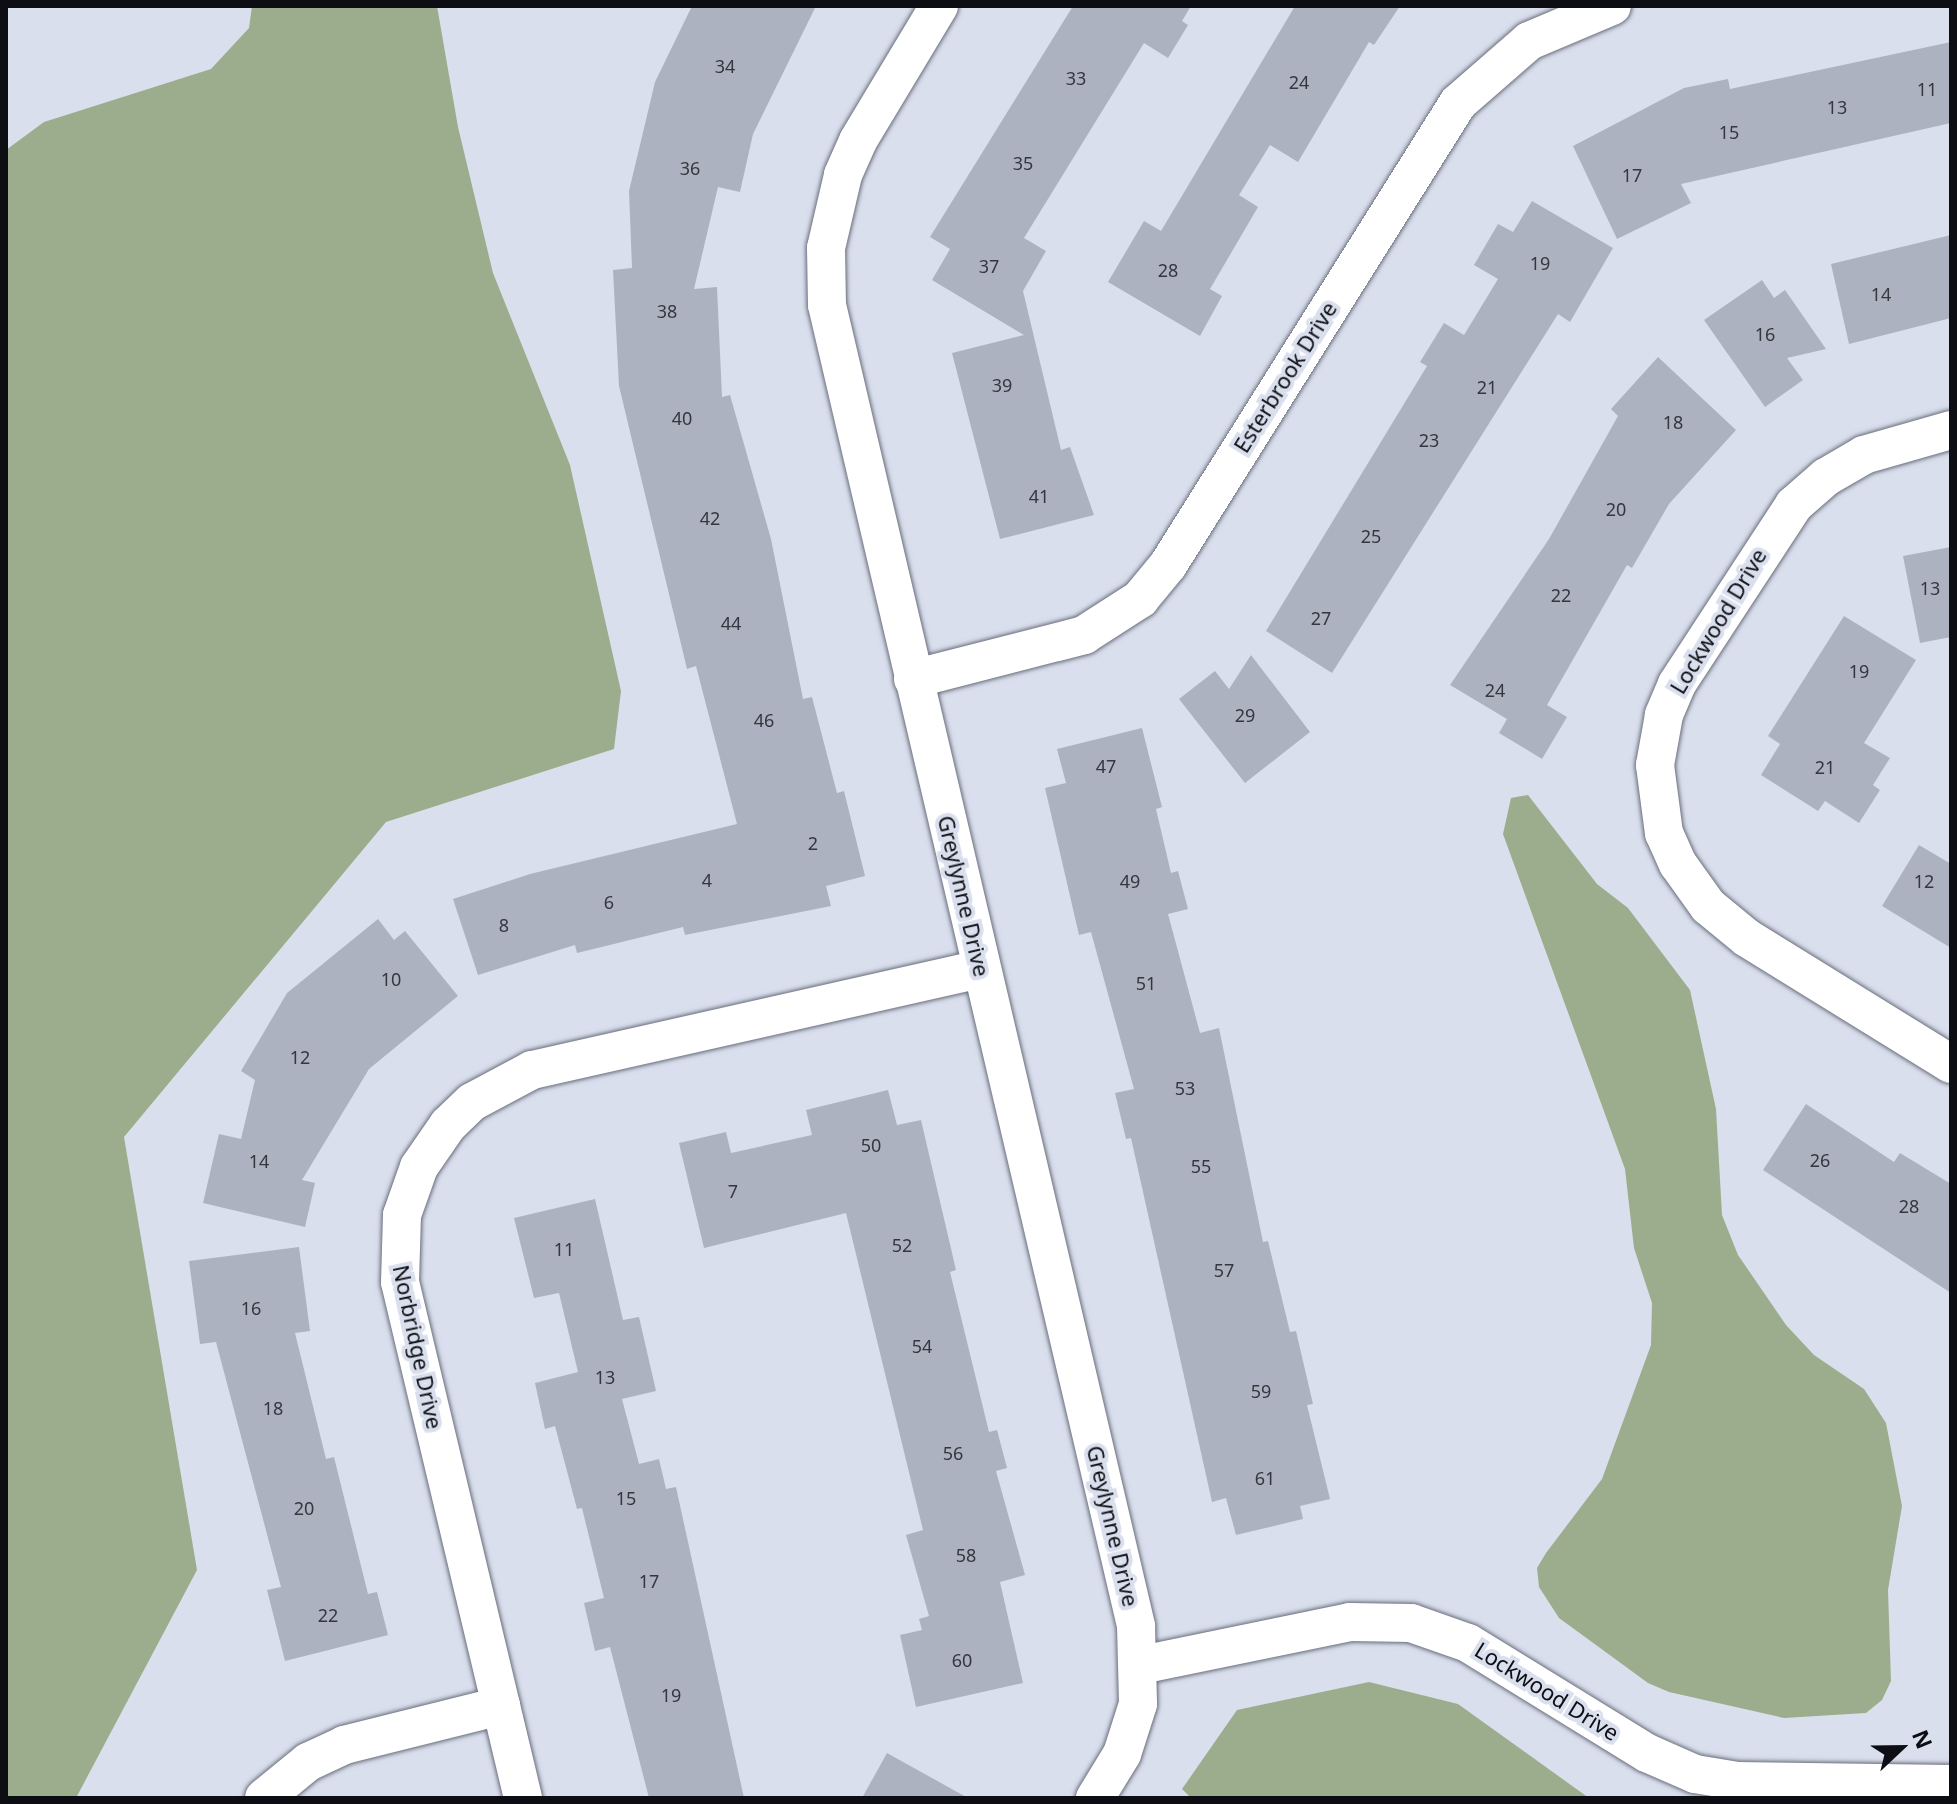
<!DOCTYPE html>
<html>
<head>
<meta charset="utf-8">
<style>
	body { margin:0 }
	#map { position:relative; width:1957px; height:1804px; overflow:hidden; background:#dadfee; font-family:"Noto Sans",sans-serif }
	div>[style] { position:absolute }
	.forest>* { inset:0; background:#9cad8d }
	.building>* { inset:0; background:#adb2c1 }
	.roads { filter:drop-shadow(0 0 2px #696e7b) drop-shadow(0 0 2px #696e7b) }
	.street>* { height:38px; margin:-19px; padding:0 19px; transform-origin:19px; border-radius:19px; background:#fff }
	span { translate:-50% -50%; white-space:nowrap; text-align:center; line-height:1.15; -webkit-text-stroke:8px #dadfee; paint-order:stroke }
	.number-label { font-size:18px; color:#35373e }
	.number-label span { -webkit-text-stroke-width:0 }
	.street-label { font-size:22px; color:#0d0e13 }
	.frame { position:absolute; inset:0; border:8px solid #0d0e13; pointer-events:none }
	.north { position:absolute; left:1861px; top:1708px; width:80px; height:80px; -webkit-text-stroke:6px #dadfee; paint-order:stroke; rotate:68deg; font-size:22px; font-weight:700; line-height:32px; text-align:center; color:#0d0e13 }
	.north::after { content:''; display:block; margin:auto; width:28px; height:36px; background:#0d0e13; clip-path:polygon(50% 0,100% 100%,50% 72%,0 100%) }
</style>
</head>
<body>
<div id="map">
	<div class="forest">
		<i style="clip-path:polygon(252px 6px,437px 6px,458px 127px,493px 273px,570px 465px,621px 691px,614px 749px,386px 822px,124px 1137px,197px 1570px,76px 1798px,6px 1798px,6px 150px,44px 122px,211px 69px,249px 28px)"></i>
		<i style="clip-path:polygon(1528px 795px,1597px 884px,1628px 908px,1690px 990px,1716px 1109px,1722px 1215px,1738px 1255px,1786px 1325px,1814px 1355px,1864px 1389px,1886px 1423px,1902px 1506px,1888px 1590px,1891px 1681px,1882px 1700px,1866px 1713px,1784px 1718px,1669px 1692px,1648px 1683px,1559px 1618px,1539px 1587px,1537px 1568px,1546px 1553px,1602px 1479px,1651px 1345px,1652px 1303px,1634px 1248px,1625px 1169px,1503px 834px,1511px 798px)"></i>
		<i style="clip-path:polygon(1369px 1682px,1458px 1704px,1589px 1798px,1191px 1798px,1182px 1789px,1237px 1710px)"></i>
	</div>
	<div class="building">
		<i style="clip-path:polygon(692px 6px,816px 6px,753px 134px,740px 192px,718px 187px,694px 289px,717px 287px,722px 397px,730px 395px,771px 539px,803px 699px,812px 697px,837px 793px,844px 791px,865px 876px,826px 886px,831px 906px,685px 935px,683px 927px,577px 953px,575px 945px,478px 975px,453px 899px,530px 874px,737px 824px,696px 666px,687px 669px,619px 386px,613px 270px,632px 268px,629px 191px,655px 82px)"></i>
		<i style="clip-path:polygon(1073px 6px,1191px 6px,1182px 21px,1188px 25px,1168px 58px,1144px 43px,1024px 238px,1046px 251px,1023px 291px,1061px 450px,1070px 447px,1094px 515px,1000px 539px,952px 353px,1024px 335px,932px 280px,950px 249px,930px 237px)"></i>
		<i style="clip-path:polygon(1295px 6px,1400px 6px,1374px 45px,1369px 42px,1298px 162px,1270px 145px,1239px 195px,1258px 207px,1210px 289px,1222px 296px,1200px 336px,1108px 282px,1144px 221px,1161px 231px)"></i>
		<i style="clip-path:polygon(1951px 42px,1951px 123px,1681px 184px,1691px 203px,1617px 239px,1573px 146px,1684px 88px,1728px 79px,1730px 89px)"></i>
		<i style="clip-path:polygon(1532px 201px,1613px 248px,1570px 322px,1558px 314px,1332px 673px,1266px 631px,1427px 366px,1420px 362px,1444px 323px,1464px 335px,1498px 279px,1474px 265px,1498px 224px,1513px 232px)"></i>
		<i style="clip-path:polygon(1951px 235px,1951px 318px,1849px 344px,1831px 264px)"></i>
		<i style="clip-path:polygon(1762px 280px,1774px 298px,1785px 290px,1826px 349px,1787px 358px,1803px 380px,1765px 407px,1704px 320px)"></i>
		<i style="clip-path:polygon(1658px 357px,1736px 430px,1669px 504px,1632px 568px,1627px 565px,1547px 705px,1567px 717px,1542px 759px,1499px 733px,1507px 719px,1450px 685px,1549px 539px,1618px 416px,1611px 409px)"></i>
		<i style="clip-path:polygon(1951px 547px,1951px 637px,1920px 643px,1903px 556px)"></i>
		<i style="clip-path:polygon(1844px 616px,1916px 660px,1864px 743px,1890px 758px,1873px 785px,1880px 790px,1859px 823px,1825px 801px,1818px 811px,1761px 775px,1780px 744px,1768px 736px)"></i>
		<i style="clip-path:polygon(1251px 655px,1310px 732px,1245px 783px,1179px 699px,1215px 671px,1229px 689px)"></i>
		<i style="clip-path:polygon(1142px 728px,1162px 807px,1156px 809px,1171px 873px,1178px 871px,1188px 909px,1168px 914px,1200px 1033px,1219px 1028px,1263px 1242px,1268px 1241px,1290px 1332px,1296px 1331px,1313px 1404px,1307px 1405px,1330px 1499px,1300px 1506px,1303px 1519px,1236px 1535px,1226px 1498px,1212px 1502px,1131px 1138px,1126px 1139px,1115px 1093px,1134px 1089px,1091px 932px,1079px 935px,1045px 788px,1066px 783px,1057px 749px)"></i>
		<i style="clip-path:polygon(1919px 845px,1951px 864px,1951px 948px,1882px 906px)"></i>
		<i style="clip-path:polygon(378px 919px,394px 940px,405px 931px,458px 996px,369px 1069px,302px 1180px,315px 1183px,305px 1227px,203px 1203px,219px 1134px,241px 1139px,255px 1080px,241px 1071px,287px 993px)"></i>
		<i style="clip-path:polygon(888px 1090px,897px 1125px,921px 1120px,956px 1270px,950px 1272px,989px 1432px,997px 1430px,1007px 1468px,996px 1471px,1025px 1575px,1000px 1582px,1023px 1683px,916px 1707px,900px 1635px,922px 1630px,919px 1619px,929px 1616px,906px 1535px,923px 1530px,846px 1213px,704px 1248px,679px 1143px,726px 1132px,731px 1153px,812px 1135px,806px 1110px)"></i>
		<i style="clip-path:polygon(1806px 1104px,1894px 1162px,1900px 1153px,1951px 1184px,1951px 1293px,1763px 1170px)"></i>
		<i style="clip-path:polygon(595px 1199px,623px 1320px,639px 1317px,656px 1391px,622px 1399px,639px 1464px,659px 1459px,666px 1489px,676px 1487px,744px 1798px,649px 1798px,610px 1647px,595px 1651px,584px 1603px,604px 1598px,582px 1508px,577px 1509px,555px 1426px,545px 1429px,535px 1383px,578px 1372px,559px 1293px,534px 1298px,514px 1218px)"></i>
		<i style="clip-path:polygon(299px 1247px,310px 1331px,295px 1333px,326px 1459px,334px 1457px,368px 1594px,377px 1592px,388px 1635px,285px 1661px,267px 1590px,281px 1587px,216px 1342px,200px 1344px,189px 1261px)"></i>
		<i style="clip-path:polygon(887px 1753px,968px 1798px,862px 1798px)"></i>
	</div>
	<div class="roads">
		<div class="street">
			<i style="left:939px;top:6px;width:157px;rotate:121deg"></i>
			<i style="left:858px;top:141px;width:37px;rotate:114deg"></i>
			<i style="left:843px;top:175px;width:75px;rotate:103.1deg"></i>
			<i style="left:826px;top:248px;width:57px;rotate:89deg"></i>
			<i style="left:827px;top:305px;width:1357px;rotate:76.83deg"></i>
			<i style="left:1136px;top:1626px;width:78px;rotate:88.5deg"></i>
			<i style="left:1138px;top:1704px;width:52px;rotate:107.7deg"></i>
			<i style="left:1122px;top:1754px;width:52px;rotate:121.5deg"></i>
			<i style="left:1951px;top:430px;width:91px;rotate:164deg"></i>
			<i style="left:1864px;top:455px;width:44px;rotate:149.9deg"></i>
			<i style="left:1826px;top:477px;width:43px;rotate:138.8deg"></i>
			<i style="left:1794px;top:505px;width:214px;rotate:123.2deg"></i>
			<i style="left:1677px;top:684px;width:34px;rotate:113deg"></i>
			<i style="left:1664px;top:715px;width:51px;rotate:100.2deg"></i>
			<i style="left:1655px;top:765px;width:69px;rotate:82.5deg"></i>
			<i style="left:1664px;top:833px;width:34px;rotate:66deg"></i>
			<i style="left:1678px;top:864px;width:52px;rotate:54.5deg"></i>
			<i style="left:1708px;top:906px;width:50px;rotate:39.4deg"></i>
			<i style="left:1747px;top:938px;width:240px;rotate:31.7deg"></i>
			<i style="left:913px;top:679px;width:177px;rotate:-14.4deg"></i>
			<i style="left:1084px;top:635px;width:67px;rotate:-32.7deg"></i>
			<i style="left:1140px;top:599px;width:44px;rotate:-50.5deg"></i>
			<i style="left:1168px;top:565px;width:545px;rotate:-57.88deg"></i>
			<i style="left:1458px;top:103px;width:94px;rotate:-41.1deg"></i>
			<i style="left:1529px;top:41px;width:90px;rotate:-22.9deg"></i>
			<i style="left:1141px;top:1665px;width:213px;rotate:-11.6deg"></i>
			<i style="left:1350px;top:1622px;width:61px;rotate:0.9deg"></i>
			<i style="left:1411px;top:1623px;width:60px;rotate:19.3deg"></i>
			<i style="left:1468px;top:1643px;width:210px;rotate:31.6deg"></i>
			<i style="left:1647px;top:1753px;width:52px;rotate:23.6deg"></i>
			<i style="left:1695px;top:1774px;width:43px;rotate:9.5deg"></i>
			<i style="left:1737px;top:1781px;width:214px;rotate:0.8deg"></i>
			<i style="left:264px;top:1798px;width:57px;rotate:-39.3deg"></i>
			<i style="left:308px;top:1762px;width:40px;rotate:-25deg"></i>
			<i style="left:344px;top:1745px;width:162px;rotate:-14deg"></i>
			<i style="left:523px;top:1798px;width:530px;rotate:-103.41deg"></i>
			<i style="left:400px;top:1282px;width:67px;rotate:-88.3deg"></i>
			<i style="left:402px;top:1215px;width:51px;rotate:-70.5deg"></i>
			<i style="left:419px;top:1167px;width:51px;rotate:-55.4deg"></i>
			<i style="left:448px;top:1125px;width:33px;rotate:-44deg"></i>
			<i style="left:472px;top:1102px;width:68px;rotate:-28.1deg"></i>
			<i style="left:532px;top:1070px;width:460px;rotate:-12.7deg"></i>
		</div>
	</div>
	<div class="number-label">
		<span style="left:725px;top:66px">34</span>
		<span style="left:1076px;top:78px">33</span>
		<span style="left:1299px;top:82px">24</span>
		<span style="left:1927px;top:89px">11</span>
		<span style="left:1837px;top:107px">13</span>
		<span style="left:1729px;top:132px">15</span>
		<span style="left:1023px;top:163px">35</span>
		<span style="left:690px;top:168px">36</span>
		<span style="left:1632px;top:175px">17</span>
		<span style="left:1540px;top:263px">19</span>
		<span style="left:989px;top:266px">37</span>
		<span style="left:1168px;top:270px">28</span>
		<span style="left:1881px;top:294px">14</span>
		<span style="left:667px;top:311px">38</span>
		<span style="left:1765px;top:334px">16</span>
		<span style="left:1002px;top:385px">39</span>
		<span style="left:1487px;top:387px">21</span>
		<span style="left:682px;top:418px">40</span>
		<span style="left:1673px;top:422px">18</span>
		<span style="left:1429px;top:440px">23</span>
		<span style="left:1039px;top:496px">41</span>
		<span style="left:1616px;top:509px">20</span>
		<span style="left:710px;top:518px">42</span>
		<span style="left:1371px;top:536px">25</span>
		<span style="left:1930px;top:588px">13</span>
		<span style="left:1561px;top:595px">22</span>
		<span style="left:1321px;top:618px">27</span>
		<span style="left:731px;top:623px">44</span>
		<span style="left:1859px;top:671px">19</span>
		<span style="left:1495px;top:690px">24</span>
		<span style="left:1245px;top:715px">29</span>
		<span style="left:764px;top:720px">46</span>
		<span style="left:1106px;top:766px">47</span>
		<span style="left:1825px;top:767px">21</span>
		<span style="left:813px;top:843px">2</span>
		<span style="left:707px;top:880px">4</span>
		<span style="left:1130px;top:881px">49</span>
		<span style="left:1924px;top:881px">12</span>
		<span style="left:609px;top:902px">6</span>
		<span style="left:504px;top:925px">8</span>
		<span style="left:391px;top:979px">10</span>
		<span style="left:1146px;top:983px">51</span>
		<span style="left:300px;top:1057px">12</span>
		<span style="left:1185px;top:1088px">53</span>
		<span style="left:871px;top:1145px">50</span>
		<span style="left:1820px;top:1160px">26</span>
		<span style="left:259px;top:1161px">14</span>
		<span style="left:1201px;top:1166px">55</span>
		<span style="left:733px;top:1191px">7</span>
		<span style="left:1909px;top:1206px">28</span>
		<span style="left:902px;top:1245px">52</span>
		<span style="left:564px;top:1249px">11</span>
		<span style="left:1224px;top:1270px">57</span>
		<span style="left:251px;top:1308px">16</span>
		<span style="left:922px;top:1346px">54</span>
		<span style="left:605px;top:1377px">13</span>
		<span style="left:1261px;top:1391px">59</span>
		<span style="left:273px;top:1408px">18</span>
		<span style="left:953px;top:1453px">56</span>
		<span style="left:1265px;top:1478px">61</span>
		<span style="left:626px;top:1498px">15</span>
		<span style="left:304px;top:1508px">20</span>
		<span style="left:966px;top:1555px">58</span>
		<span style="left:649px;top:1581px">17</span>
		<span style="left:328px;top:1615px">22</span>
		<span style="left:962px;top:1660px">60</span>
		<span style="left:671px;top:1695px">19</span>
	</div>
	<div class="street-label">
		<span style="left:1285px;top:377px;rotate:-58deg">Esterbrook Drive</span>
		<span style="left:1718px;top:621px;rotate:-59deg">Lockwood Drive</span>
		<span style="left:964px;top:896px;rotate:77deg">Greylynne Drive</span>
		<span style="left:418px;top:1347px;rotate:78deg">Norbridge Drive</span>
		<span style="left:1113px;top:1526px;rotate:77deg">Greylynne Drive</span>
		<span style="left:1547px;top:1691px;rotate:32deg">Lockwood Drive</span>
	</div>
	<div class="frame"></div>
	<div class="north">N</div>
</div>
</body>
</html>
